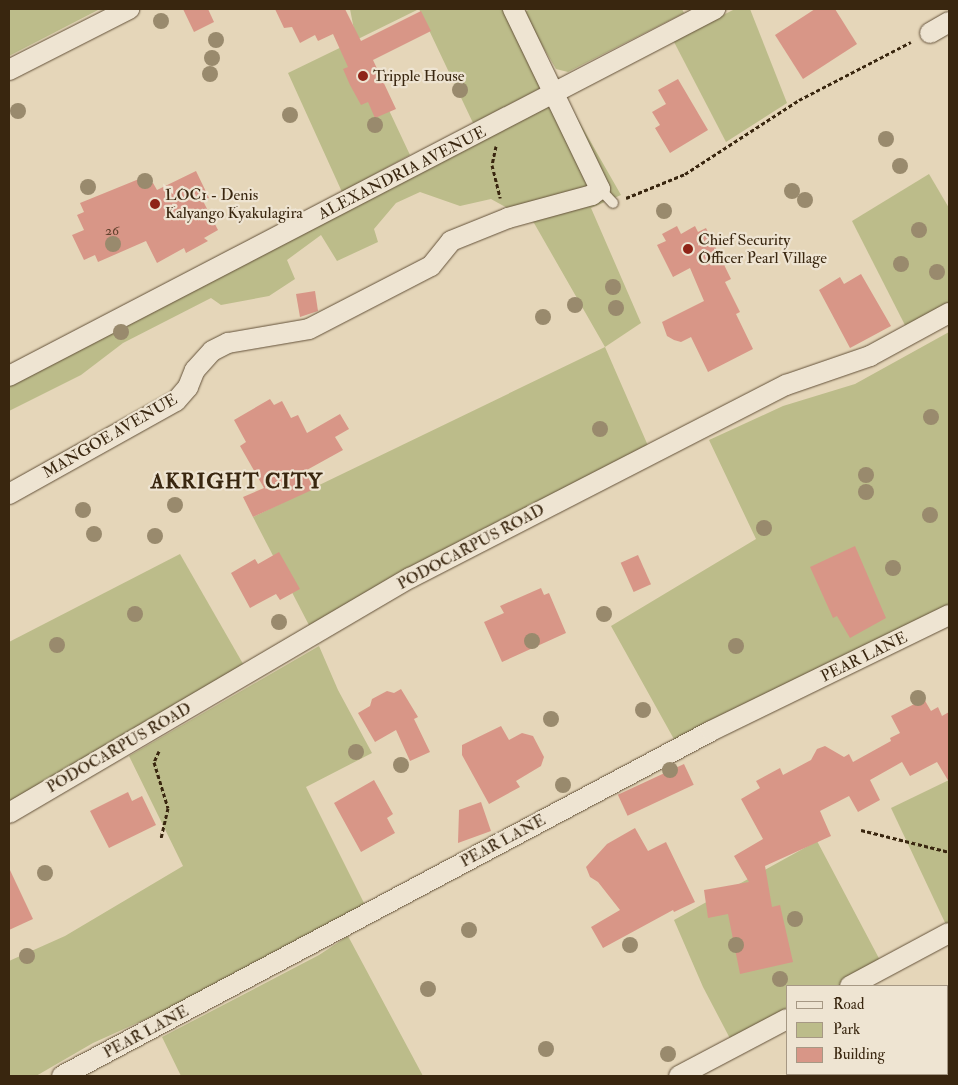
<!DOCTYPE html>
<html>
<head>
<meta charset="utf-8">
<style>
	body { margin:0 }
	#map { position:relative; width:958px; height:1085px; overflow:hidden; background:#e5d6b9; font-family:"IM FELL Double Pica",serif }
	div>[style] { position:absolute }
	.green>* { inset:0; background:#bcbc8a; transform-origin:0 0 }
	.building>* { inset:0; background:#d89687; transform-origin:0 0 }
	.path>* { height:3px; margin-top:-1.5px; transform-origin:0; background:repeating-linear-gradient(90deg,#39260f 0 4px,transparent 0 6.5px) }
	.roads { filter:drop-shadow(0 0 1px #64523a) drop-shadow(0 0 1px #64523a) }
	.service>* { height:10px; margin:-5px; padding:0 5px; transform-origin:5px; border-radius:5px; background:#eee4d2 }
	.minor>* { height:20px; margin:-10px; padding:0 10px; transform-origin:10px; border-radius:10px; background:#eee4d2 }
	.trees>* { width:16px; height:16px; margin:-8px; border-radius:50%; background:#998a6d }
	.dots>* { width:14px; height:14px; translate:-50% -50%; box-sizing:border-box; border:2px solid #eee4d2; border-radius:50% }
	span { translate:-50% -50%; white-space:nowrap; text-align:center; line-height:1.15; -webkit-text-stroke:4.5px #eee4d2; paint-order:stroke }
	.number-label { font-size:14px; color:#61422d }
	.number-label span { -webkit-text-stroke-width:0 }
	.poi-label { font-size:16px; color:#39260f }
	.left { translate:0 -50%; text-align:left }
	.street-label { font-size:16px; color:#39260f }
	.district-label { font-size:21px; color:#39260f; font-weight:700; letter-spacing:1px }
	.frame { position:absolute; inset:0; border:10px solid #39260f; pointer-events:none }
	.legend { position:absolute; left:786px; top:985px; width:162px; height:90px; box-sizing:border-box; background:#eee4d2; border:1px solid #a69884; margin:0; padding:6px 9px; list-style:none; font-size:15px; color:#39260f }
	.legend li { display:flex; align-items:center; gap:10px; height:25px }
	.legend b { width:25px; border:1px solid #a69884 }
</style>
</head>
<body>
<div id="map">
	<div class="green">
		<i style="clip-path:polygon(9px 9px,100px 9px,9px 56px)"></i>
		<i style="clip-path:polygon(350px 9px,506px 9px,543px 81px,539px 89px,473px 123px,419px 9px,356px 40px,410px 155px,342px 192px,288px 73px,356px 40px)"></i>
		<i style="clip-path:polygon(530px 9px,682px 9px,684px 13px,568px 72px,556px 69px,523px 13px)"></i>
		<i style="clip-path:polygon(735px 9px,750px 9px,787px 103px,726px 142px,673px 40px)"></i>
		<i style="clip-path:polygon(565px 97px,621px 195px,591px 208px,641px 323px,605px 347px,649px 448px,311px 629px,253px 517px,605px 347px,534px 223px,491px 199px,460px 206px,420px 192px,396px 203px,374px 229px,378px 242px,337px 261px,321px 235px,287px 260px,295px 279px,269px 296px,221px 305px,211px 298px,123px 343px,81px 375px,9px 411px,9px 382px)"></i>
		<i style="clip-path:polygon(929px 174px,949px 208px,949px 314px,910px 335px,852px 221px)"></i>
		<i style="clip-path:polygon(949px 332px,949px 607px,675px 741px,611px 626px,756px 539px,709px 440px,783px 406px,855px 384px)"></i>
		<i style="clip-path:polygon(180px 554px,246px 669px,9px 814px,9px 642px)"></i>
		<i style="clip-path:polygon(319px 646px,338px 690px,372px 753px,306px 787px,365px 905px,221px 985px,93px 1043px,36px 1076px,9px 1076px,9px 961px,65px 936px,183px 866px,129px 756px)"></i>
		<i style="clip-path:polygon(949px 780px,949px 928px,948px 929px,891px 808px)"></i>
		<i style="clip-path:polygon(817px 841px,883px 966px,847px 986px,787px 986px,787px 1020px,735px 1048px,703px 987px,674px 920px)"></i>
		<i style="clip-path:polygon(348px 936px,423px 1076px,181px 1076px,162px 1037px,319px 955px)"></i>
		<i style="left:794px;top:1074px;width:85px;height:2px"></i>
	</div>
	<div class="building">
		<i style="clip-path:polygon(183px 9px,208px 9px,214px 22px,194px 32px)"></i>
		<i style="clip-path:polygon(275px 9px,345px 9px,361px 41px,421px 11px,431px 31px,373px 60px,396px 109px,375px 118px,368px 102px,361px 105px,350px 85px,343px 69px,348px 67px,333px 34px,318px 41px,315px 35px,300px 43px,292px 27px,284px 28px)"></i>
		<i style="clip-path:polygon(815px 9px,835px 9px,857px 44px,803px 79px,775px 35px)"></i>
		<i style="clip-path:polygon(678px 79px,708px 130px,670px 153px,655px 128px,660px 125px,652px 112px,666px 104px,658px 90px)"></i>
		<i style="clip-path:polygon(196px 171px,209px 198px,203px 201px,218px 230px,204px 238px,208px 241px,186px 253px,184px 248px,157px 263px,146px 241px,98px 262px,95px 255px,84px 260px,72px 235px,84px 230px,77px 215px,84px 212px,80px 203px,139px 179px,143px 187px,153px 183px,157px 190px)"></i>
		<i style="clip-path:polygon(677px 226px,681px 234px,695px 226px,698px 232px,706px 228px,731px 279px,725px 282px,740px 312px,736px 314px,753px 349px,708px 372px,691px 337px,681px 342px,674px 340px,667px 336px,662px 322px,704px 301px,690px 268px,673px 277px,657px 245px,666px 241px,662px 234px)"></i>
		<i style="clip-path:polygon(861px 274px,891px 326px,850px 348px,819px 290px,840px 277px,844px 284px)"></i>
		<i style="clip-path:polygon(315px 291px,318px 311px,300px 317px,296px 294px)"></i>
		<i style="clip-path:polygon(270px 399px,274px 405px,282px 401px,291px 418px,298px 415px,307px 433px,340px 414px,349px 429px,335px 437px,343px 450px,305px 471px,314px 489px,253px 517px,243px 497px,264px 488px,240px 446px,246px 442px,234px 420px)"></i>
		<i style="clip-path:polygon(855px 546px,886px 618px,850px 638px,837px 616px,833px 618px,810px 567px)"></i>
		<i style="clip-path:polygon(279px 552px,300px 589px,280px 600px,276px 594px,250px 608px,231px 573px,255px 559px,258px 564px)"></i>
		<i style="left:638px;top:555px;width:32px;height:19px;rotate:66deg"></i>
		<i style="clip-path:polygon(541px 588px,544px 595px,549px 593px,566px 633px,502px 662px,484px 622px,504px 613px,500px 606px)"></i>
		<i style="clip-path:polygon(401px 689px,418px 717px,414px 719px,430px 752px,410px 761px,396px 730px,375px 742px,358px 713px,370px 706px,372px 699px,387px 691px,394px 693px)"></i>
		<i style="clip-path:polygon(924px 699px,931px 711px,938px 707px,942px 716px,949px 712px,949px 782px,937px 762px,910px 776px,902px 762px,870px 780px,880px 800px,858px 812px,849px 796px,820px 811px,831px 836px,765px 866px,772px 907px,780px 905px,793px 962px,740px 974px,728px 914px,708px 918px,704px 890px,749px 882px,734px 856px,763px 839px,741px 799px,760px 788px,756px 781px,780px 768px,783px 775px,811px 760px,817px 749px,825px 746px,844px 757px,849px 754px,853px 762px,891px 741px,890px 738px,900px 733px,891px 716px)"></i>
		<i style="clip-path:polygon(501px 726px,509px 740px,522px 733px,533px 736px,544px 757px,541px 766px,516px 781px,520px 787px,489px 804px,462px 755px,462px 745px)"></i>
		<i style="left:684px;top:764px;width:23px;height:73px;rotate:65deg"></i>
		<i style="clip-path:polygon(374px 780px,393px 814px,387px 818px,395px 833px,361px 852px,334px 803px)"></i>
		<i style="clip-path:polygon(128px 792px,132px 801px,142px 796px,156px 825px,109px 848px,90px 811px)"></i>
		<i style="clip-path:polygon(481px 802px,491px 831px,458px 843px,459px 810px)"></i>
		<i style="clip-path:polygon(635px 828px,648px 851px,666px 842px,695px 902px,674px 912px,673px 910px,603px 948px,591px 927px,620px 910px,598px 882px,590px 877px,586px 867px,607px 844px)"></i>
		<i style="clip-path:polygon(9px 868px,33px 919px,9px 930px)"></i>
	</div>
	<div class="path">
		<i style="left:496px;top:146px;width:19px;rotate:102deg"></i>
		<i style="left:492px;top:165px;width:34px;rotate:76deg"></i>
		<i style="left:626px;top:198px;width:64px;rotate:-22.1deg"></i>
		<i style="left:685px;top:174px;width:136px;rotate:-33deg"></i>
		<i style="left:799px;top:100px;width:126px;rotate:-27.4deg"></i>
		<i style="left:159px;top:751px;width:12px;rotate:114deg"></i>
		<i style="left:154px;top:762px;width:48px;rotate:73.1deg"></i>
		<i style="left:168px;top:808px;width:31px;rotate:103deg"></i>
		<i style="left:861px;top:830px;width:91px;rotate:14deg"></i>
	</div>
	<div class="roads">
		<div class="service">
			<i style="left:600px;top:189px;width:19px;rotate:47deg"></i>
		</div>
		<div class="minor">
			<i style="left:930px;top:33px;width:22px;rotate:-30deg"></i>
			<i style="left:9px;top:70px;width:135px;rotate:-26.9deg"></i>
			<i style="left:9px;top:376px;width:796px;rotate:-27.47deg"></i>
			<i style="left:9px;top:494px;width:191px;rotate:-29.1deg"></i>
			<i style="left:176px;top:401px;width:18px;rotate:-49deg"></i>
			<i style="left:188px;top:387px;width:18px;rotate:-68deg"></i>
			<i style="left:195px;top:370px;width:25px;rotate:-48deg"></i>
			<i style="left:212px;top:351px;width:18px;rotate:-27deg"></i>
			<i style="left:228px;top:343px;width:82px;rotate:-9.8deg"></i>
			<i style="left:309px;top:329px;width:137px;rotate:-27.3deg"></i>
			<i style="left:431px;top:266px;width:32px;rotate:-51deg"></i>
			<i style="left:451px;top:241px;width:61px;rotate:-22deg"></i>
			<i style="left:508px;top:218px;width:87px;rotate:-15.3deg"></i>
			<i style="left:592px;top:195px;width:10px;rotate:-37deg"></i>
			<i style="left:600px;top:189px;width:200px;rotate:-115.8deg"></i>
			<i style="left:9px;top:813px;width:465px;rotate:-30.4deg"></i>
			<i style="left:410px;top:578px;width:423px;rotate:-27.2deg"></i>
			<i style="left:786px;top:385px;width:89px;rotate:-19deg"></i>
			<i style="left:870px;top:356px;width:90px;rotate:-28.6deg"></i>
			<i style="left:850px;top:986px;width:112px;rotate:-28.2deg"></i>
			<i style="left:62px;top:1076px;width:735px;rotate:-27.99deg"></i>
			<i style="left:711px;top:731px;width:265px;rotate:-26deg"></i>
			<i style="left:679px;top:1076px;width:122px;rotate:-27.8deg"></i>
		</div>
	</div>
	<div class="trees">
		<i style="left:161px;top:21px"></i>
		<i style="left:216px;top:40px"></i>
		<i style="left:212px;top:58px"></i>
		<i style="left:210px;top:74px"></i>
		<i style="left:460px;top:90px"></i>
		<i style="left:18px;top:111px"></i>
		<i style="left:290px;top:115px"></i>
		<i style="left:375px;top:125px"></i>
		<i style="left:886px;top:139px"></i>
		<i style="left:900px;top:166px"></i>
		<i style="left:145px;top:181px"></i>
		<i style="left:88px;top:187px"></i>
		<i style="left:792px;top:191px"></i>
		<i style="left:805px;top:200px"></i>
		<i style="left:664px;top:211px"></i>
		<i style="left:919px;top:230px"></i>
		<i style="left:113px;top:244px"></i>
		<i style="left:901px;top:264px"></i>
		<i style="left:937px;top:272px"></i>
		<i style="left:613px;top:287px"></i>
		<i style="left:575px;top:305px"></i>
		<i style="left:616px;top:308px"></i>
		<i style="left:543px;top:317px"></i>
		<i style="left:121px;top:332px"></i>
		<i style="left:931px;top:417px"></i>
		<i style="left:600px;top:429px"></i>
		<i style="left:866px;top:475px"></i>
		<i style="left:866px;top:492px"></i>
		<i style="left:175px;top:505px"></i>
		<i style="left:83px;top:510px"></i>
		<i style="left:930px;top:515px"></i>
		<i style="left:764px;top:528px"></i>
		<i style="left:94px;top:534px"></i>
		<i style="left:155px;top:536px"></i>
		<i style="left:893px;top:568px"></i>
		<i style="left:135px;top:614px"></i>
		<i style="left:604px;top:614px"></i>
		<i style="left:279px;top:622px"></i>
		<i style="left:532px;top:641px"></i>
		<i style="left:57px;top:645px"></i>
		<i style="left:736px;top:646px"></i>
		<i style="left:918px;top:698px"></i>
		<i style="left:643px;top:710px"></i>
		<i style="left:551px;top:719px"></i>
		<i style="left:356px;top:752px"></i>
		<i style="left:401px;top:765px"></i>
		<i style="left:670px;top:770px"></i>
		<i style="left:563px;top:785px"></i>
		<i style="left:45px;top:873px"></i>
		<i style="left:795px;top:919px"></i>
		<i style="left:469px;top:930px"></i>
		<i style="left:630px;top:945px"></i>
		<i style="left:736px;top:945px"></i>
		<i style="left:27px;top:956px"></i>
		<i style="left:780px;top:979px"></i>
		<i style="left:428px;top:989px"></i>
		<i style="left:546px;top:1049px"></i>
		<i style="left:668px;top:1054px"></i>
	</div>
	<div class="dots">
		<i style="left:363px;top:76px;background:#8f2418"></i>
		<i style="left:155px;top:204px;background:#8f2418"></i>
		<i style="left:688px;top:249px;background:#8f2418"></i>
	</div>
	<div class="number-label">
		<span style="left:112px;top:231px">26</span>
	</div>
	<div class="poi-label">
		<span class="left" style="left:373px;top:76px">Tripple House</span>
		<span class="left" style="left:165px;top:204px">LOC1 - Denis<br>Kalyango Kyakulagira</span>
		<span class="left" style="left:698px;top:249px">Chief Security<br>Officer Pearl Village</span>
	</div>
	<div class="street-label">
		<span style="left:402px;top:173px;rotate:-27deg">ALEXANDRIA AVENUE</span>
		<span style="left:110px;top:436px;rotate:-30deg">MANGOE AVENUE</span>
		<span style="left:471px;top:547px;rotate:-28deg">PODOCARPUS ROAD</span>
		<span style="left:864px;top:657px;rotate:-26deg">PEAR LANE</span>
		<span style="left:119px;top:748px;rotate:-30deg">PODOCARPUS ROAD</span>
		<span style="left:503px;top:841px;rotate:-28deg">PEAR LANE</span>
		<span style="left:146px;top:1032px;rotate:-28deg">PEAR LANE</span>
	</div>
	<div class="district-label">
		<span style="left:237px;top:482px">AKRIGHT CITY</span>
	</div>
	<div class="frame"></div>
	<ul class="legend">
	<li><b style="height:6px;background:#eee4d2"></b>Road</li>
	<li><b style="height:14px;background:#bcbc8a"></b>Park</li>
	<li><b style="height:14px;background:#d89687"></b>Building</li>
	</ul>
</div>
</body>
</html>
